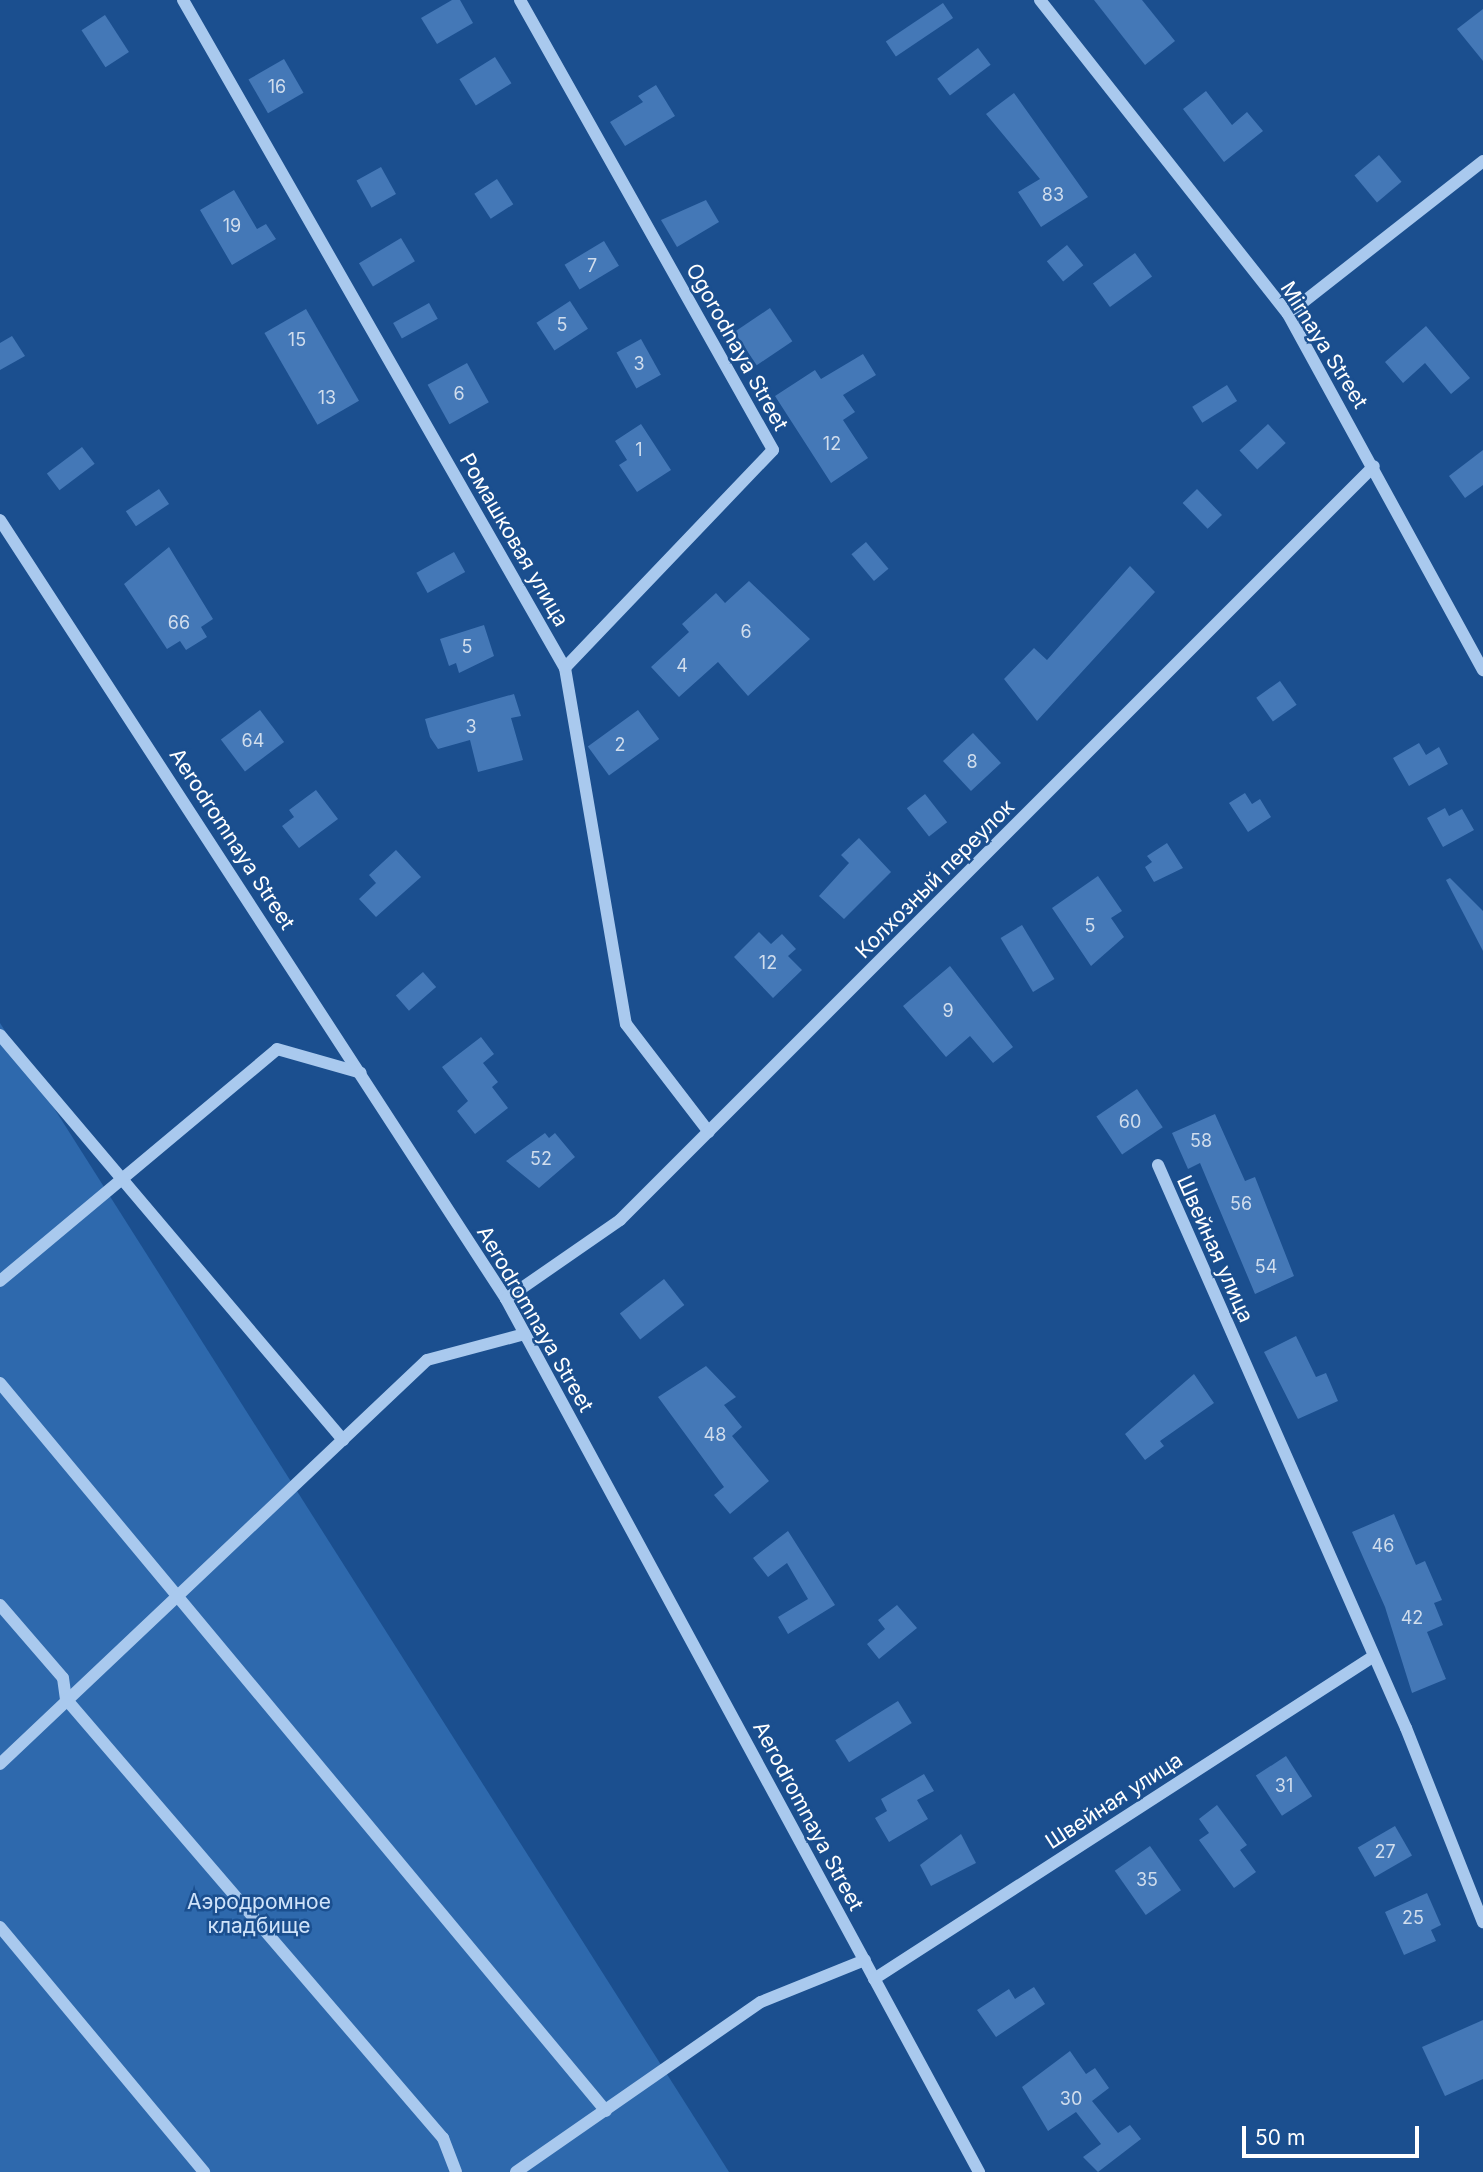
<!DOCTYPE html>
<html>
<head>
<meta charset="utf-8">
<style>
	body { margin:0 }
	#map { position:relative; width:1483px; height:2172px; overflow:hidden; background:#1b4f8f; font-family:Inter,sans-serif }
	div>[style] { position:absolute }
	.green>* { inset:0; background:#2e69ad }
	.building>* { inset:0; background:#4478b7; transform-origin:0 0 }
	.minor>* { height:12px; margin:-6px; padding:0 6px; transform-origin:6px; border-radius:6px; background:#a9c9ee }
	span { translate:-50% -50%; white-space:nowrap; text-align:center; line-height:1.15; -webkit-text-stroke:5px #1b4f8f; paint-order:stroke }
	.number-label { font-size:18px; color:#d0dded }
	.number-label span { -webkit-text-stroke-width:0 }
	.street-label { font-size:21px; color:#fff }
	.park-label { font-size:21px; color:#cfe3fa }
	.scale { position:absolute; left:1242px; top:2126px; width:177px; height:32px; box-sizing:border-box; border:4px solid #fff; border-top:0; padding-left:9px; font-size:21px; line-height:24px; white-space:nowrap; color:#fff; -webkit-text-stroke:5px #1b4f8f; paint-order:stroke }
</style>
</head>
<body>
<div id="map">
	<div class="green">
		<i style="clip-path:polygon(0 1023px,729px 2172px,0 2172px)"></i>
	</div>
	<div class="building">
		<i style="clip-path:polygon(452px 0,460px 0,473px 23px,437px 44px,421px 18px)"></i>
		<i style="clip-path:polygon(1094px 0,1142px 0,1175px 41px,1145px 65px)"></i>
		<i style="left:943px;top:3px;width:18px;height:69px;rotate:56deg"></i>
		<i style="clip-path:polygon(1483px 9px,1483px 61px,1457px 29px)"></i>
		<i style="left:105px;top:15px;width:44px;height:28px;rotate:57deg"></i>
		<i style="left:978px;top:48px;width:21px;height:51px;rotate:53deg"></i>
		<i style="left:495px;top:57px;width:31px;height:42px;rotate:58deg"></i>
		<i style="left:284px;top:59px;width:39px;height:41px;rotate:60deg"></i>
		<i style="clip-path:polygon(656px 85px,675px 116px,625px 146px,610px 122px,643px 102px,638px 96px)"></i>
		<i style="clip-path:polygon(1206px 91px,1232px 125px,1247px 112px,1263px 131px,1224px 162px,1183px 109px)"></i>
		<i style="clip-path:polygon(1014px 93px,1088px 197px,1041px 227px,1018px 192px,1040px 179px,986px 114px)"></i>
		<i style="left:1379px;top:155px;width:35px;height:32px;rotate:50deg"></i>
		<i style="left:381px;top:167px;width:31px;height:28px;rotate:61deg"></i>
		<i style="left:497px;top:179px;width:30px;height:27px;rotate:57deg"></i>
		<i style="clip-path:polygon(234px 190px,257px 229px,266px 224px,276px 239px,232px 265px,200px 210px)"></i>
		<i style="clip-path:polygon(706px 200px,719px 222px,677px 247px,661px 220px)"></i>
		<i style="left:401px;top:238px;width:27px;height:49px;rotate:59deg"></i>
		<i style="left:604px;top:241px;width:29px;height:46px;rotate:59deg"></i>
		<i style="left:1067px;top:245px;width:26px;height:26px;rotate:51deg"></i>
		<i style="left:1135px;top:253px;width:29px;height:52px;rotate:54deg"></i>
		<i style="left:570px;top:301px;width:33px;height:40px;rotate:57deg"></i>
		<i style="left:429px;top:303px;width:18px;height:41px;rotate:61deg"></i>
		<i style="left:770px;top:308px;width:40px;height:43px;rotate:56deg"></i>
		<i style="left:306px;top:309px;width:106px;height:48px;rotate:60deg"></i>
		<i style="clip-path:polygon(1426px 326px,1470px 378px,1451px 394px,1425px 363px,1403px 383px,1385px 362px)"></i>
		<i style="clip-path:polygon(12px 336px,25px 356px,0 370px,0 343px)"></i>
		<i style="left:641px;top:339px;width:41px;height:28px;rotate:61deg"></i>
		<i style="clip-path:polygon(863px 354px,876px 375px,843px 395px,855px 412px,843px 420px,868px 458px,831px 483px,775px 396px,815px 370px,821px 379px)"></i>
		<i style="left:467px;top:363px;width:45px;height:45px;rotate:61deg"></i>
		<i style="left:1227px;top:385px;width:19px;height:41px;rotate:58deg"></i>
		<i style="clip-path:polygon(641px 424px,671px 470px,637px 492px,619px 465px,627px 460px,615px 441px)"></i>
		<i style="left:1268px;top:424px;width:26px;height:39px;rotate:47deg"></i>
		<i style="left:82px;top:447px;width:21px;height:44px;rotate:53deg"></i>
		<i style="clip-path:polygon(1483px 450px,1483px 485px,1465px 498px,1449px 476px)"></i>
		<i style="left:159px;top:489px;width:18px;height:40px;rotate:56deg"></i>
		<i style="left:1197px;top:489px;width:36px;height:20px;rotate:46deg"></i>
		<i style="left:866px;top:542px;width:35px;height:19px;rotate:50deg"></i>
		<i style="clip-path:polygon(169px 547px,213px 619px,201px 627px,207px 637px,186px 650px,180px 641px,167px 649px,124px 584px)"></i>
		<i style="left:454px;top:552px;width:23px;height:43px;rotate:61deg"></i>
		<i style="clip-path:polygon(1130px 566px,1155px 592px,1037px 721px,1004px 679px,1034px 648px,1047px 660px)"></i>
		<i style="clip-path:polygon(749px 581px,810px 639px,748px 696px,718px 662px,679px 697px,651px 667px,689px 632px,682px 624px,716px 593px,725px 603px)"></i>
		<i style="clip-path:polygon(484px 625px,494px 656px,459px 673px,456px 663px,449px 666px,440px 639px)"></i>
		<i style="left:1280px;top:681px;width:29px;height:29px;rotate:55deg"></i>
		<i style="clip-path:polygon(514px 694px,521px 716px,511px 718px,523px 760px,478px 772px,470px 740px,438px 749px,430px 737px,425px 719px)"></i>
		<i style="left:260px;top:710px;width:40px;height:49px;rotate:53deg"></i>
		<i style="left:638px;top:710px;width:36px;height:62px;rotate:54deg"></i>
		<i style="left:973px;top:733px;width:41px;height:41px;rotate:47deg"></i>
		<i style="clip-path:polygon(1419px 743px,1426px 755px,1439px 747px,1448px 764px,1409px 786px,1393px 758px)"></i>
		<i style="clip-path:polygon(316px 790px,338px 819px,299px 848px,282px 826px,294px 817px,289px 810px)"></i>
		<i style="clip-path:polygon(1245px 793px,1252px 804px,1260px 799px,1271px 817px,1248px 832px,1229px 803px)"></i>
		<i style="left:925px;top:794px;width:36px;height:23px;rotate:52deg"></i>
		<i style="clip-path:polygon(1445px 808px,1449px 816px,1462px 809px,1474px 830px,1443px 847px,1427px 818px)"></i>
		<i style="clip-path:polygon(859px 838px,891px 872px,844px 919px,819px 896px,849px 863px,841px 855px)"></i>
		<i style="clip-path:polygon(1167px 843px,1183px 868px,1154px 882px,1145px 867px,1152px 862px,1147px 856px)"></i>
		<i style="clip-path:polygon(396px 850px,421px 877px,376px 917px,359px 899px,376px 883px,369px 875px)"></i>
		<i style="clip-path:polygon(1098px 876px,1122px 911px,1111px 918px,1124px 937px,1091px 966px,1052px 908px)"></i>
		<i style="clip-path:polygon(1450px 878px,1483px 911px,1483px 951px,1446px 880px)"></i>
		<i style="left:1022px;top:925px;width:63px;height:25px;rotate:59deg"></i>
		<i style="clip-path:polygon(759px 932px,771px 944px,782px 934px,796px 949px,788px 956px,802px 970px,773px 998px,734px 957px)"></i>
		<i style="clip-path:polygon(950px 966px,1013px 1047px,993px 1063px,970px 1036px,946px 1057px,903px 1006px)"></i>
		<i style="left:423px;top:972px;width:20px;height:36px;rotate:49deg"></i>
		<i style="clip-path:polygon(481px 1037px,494px 1054px,483px 1063px,498px 1082px,492px 1087px,508px 1108px,475px 1134px,457px 1111px,468px 1101px,442px 1067px)"></i>
		<i style="left:1137px;top:1089px;width:46px;height:49px;rotate:56deg"></i>
		<i style="clip-path:polygon(1215px 1114px,1245px 1181px,1255px 1177px,1294px 1276px,1255px 1294px,1200px 1163px,1188px 1169px,1172px 1133px)"></i>
		<i style="clip-path:polygon(545px 1133px,549px 1138px,555px 1133px,575px 1157px,539px 1188px,506px 1161px)"></i>
		<i style="left:664px;top:1279px;width:33px;height:56px;rotate:52deg"></i>
		<i style="clip-path:polygon(1296px 1336px,1316px 1377px,1326px 1373px,1338px 1401px,1298px 1419px,1264px 1352px)"></i>
		<i style="clip-path:polygon(706px 1366px,736px 1397px,724px 1405px,742px 1427px,732px 1436px,769px 1481px,730px 1514px,714px 1495px,724px 1487px,658px 1397px)"></i>
		<i style="clip-path:polygon(1194px 1374px,1214px 1403px,1160px 1441px,1164px 1446px,1145px 1460px,1125px 1434px)"></i>
		<i style="clip-path:polygon(1394px 1514px,1416px 1565px,1425px 1561px,1442px 1600px,1434px 1603px,1443px 1625px,1427px 1632px,1446px 1679px,1412px 1693px,1385px 1607px,1352px 1532px)"></i>
		<i style="clip-path:polygon(788px 1531px,835px 1605px,788px 1634px,778px 1617px,808px 1599px,787px 1563px,768px 1577px,753px 1558px)"></i>
		<i style="clip-path:polygon(897px 1605px,917px 1628px,879px 1659px,867px 1644px,885px 1629px,878px 1620px)"></i>
		<i style="left:898px;top:1701px;width:26px;height:74px;rotate:58deg"></i>
		<i style="left:1286px;top:1756px;width:48px;height:36px;rotate:57deg"></i>
		<i style="clip-path:polygon(924px 1774px,934px 1791px,917px 1800px,928px 1819px,889px 1842px,875px 1818px,887px 1811px,881px 1799px)"></i>
		<i style="clip-path:polygon(1217px 1805px,1247px 1845px,1240px 1850px,1256px 1872px,1234px 1888px,1199px 1840px,1209px 1833px,1199px 1819px)"></i>
		<i style="left:1395px;top:1826px;width:34px;height:43px;rotate:60deg"></i>
		<i style="clip-path:polygon(961px 1834px,976px 1863px,931px 1886px,920px 1865px)"></i>
		<i style="left:1150px;top:1846px;width:54px;height:43px;rotate:55deg"></i>
		<i style="clip-path:polygon(1427px 1893px,1441px 1925px,1431px 1930px,1436px 1941px,1404px 1955px,1385px 1912px)"></i>
		<i style="clip-path:polygon(1034px 1987px,1045px 2004px,996px 2037px,977px 2010px,1009px 1989px,1015px 1999px)"></i>
		<i style="clip-path:polygon(1483px 2020px,1483px 2079px,1445px 2096px,1422px 2047px)"></i>
		<i style="clip-path:polygon(1070px 2051px,1086px 2074px,1095px 2068px,1109px 2088px,1092px 2101px,1118px 2133px,1130px 2125px,1141px 2139px,1098px 2172px,1083px 2157px,1101px 2144px,1076px 2112px,1048px 2131px,1022px 2087px)"></i>
	</div>
	<div class="minor">
		<i style="left:183px;top:0;width:770px;rotate:60.24deg"></i>
		<i style="left:565px;top:668px;width:361px;rotate:80.3deg"></i>
		<i style="left:626px;top:1024px;width:136px;rotate:52.5deg"></i>
		<i style="left:520px;top:0;width:516px;rotate:60.65deg"></i>
		<i style="left:773px;top:450px;width:301px;rotate:133.7deg"></i>
		<i style="left:1040px;top:0;width:400px;rotate:51.7deg"></i>
		<i style="left:1288px;top:314px;width:406px;rotate:61.3deg"></i>
		<i style="left:1288px;top:314px;width:248px;rotate:-38.1deg"></i>
		<i style="left:0;top:520px;width:929px;rotate:56.99deg"></i>
		<i style="left:506px;top:1299px;width:993px;rotate:61.55deg"></i>
		<i style="left:0;top:1035px;width:531px;rotate:49.74deg"></i>
		<i style="left:1158px;top:1165px;width:615px;rotate:66.23deg"></i>
		<i style="left:1406px;top:1728px;width:209px;rotate:68.4deg"></i>
		<i style="left:0;top:1281px;width:361px;rotate:-39.9deg"></i>
		<i style="left:277px;top:1049px;width:87px;rotate:15.9deg"></i>
		<i style="left:506px;top:1299px;width:139px;rotate:-34.7deg"></i>
		<i style="left:620px;top:1220px;width:1066px;rotate:-45deg"></i>
		<i style="left:0;top:1383px;width:947px;rotate:50.23deg"></i>
		<i style="left:0;top:1605px;width:96px;rotate:49.2deg"></i>
		<i style="left:63px;top:1678px;width:21px;rotate:82deg"></i>
		<i style="left:66px;top:1699px;width:579px;rotate:49.35deg"></i>
		<i style="left:443px;top:2138px;width:36px;rotate:69deg"></i>
		<i style="left:0;top:1764px;width:588px;rotate:-43.41deg"></i>
		<i style="left:427px;top:1360px;width:101px;rotate:-14.9deg"></i>
		<i style="left:0;top:1927px;width:319px;rotate:50.2deg"></i>
		<i style="left:874px;top:1979px;width:595px;rotate:-32.86deg"></i>
		<i style="left:516px;top:2172px;width:298px;rotate:-34.8deg"></i>
		<i style="left:761px;top:2002px;width:112px;rotate:-22deg"></i>
	</div>
	<div class="number-label">
		<span style="left:277px;top:87px">16</span>
		<span style="left:1053px;top:195px">83</span>
		<span style="left:232px;top:226px">19</span>
		<span style="left:592px;top:266px">7</span>
		<span style="left:562px;top:325px">5</span>
		<span style="left:297px;top:340px">15</span>
		<span style="left:639px;top:364px">3</span>
		<span style="left:459px;top:394px">6</span>
		<span style="left:327px;top:398px">13</span>
		<span style="left:832px;top:444px">12</span>
		<span style="left:639px;top:450px">1</span>
		<span style="left:179px;top:623px">66</span>
		<span style="left:746px;top:632px">6</span>
		<span style="left:467px;top:647px">5</span>
		<span style="left:682px;top:666px">4</span>
		<span style="left:471px;top:727px">3</span>
		<span style="left:253px;top:741px">64</span>
		<span style="left:620px;top:745px">2</span>
		<span style="left:972px;top:762px">8</span>
		<span style="left:1090px;top:926px">5</span>
		<span style="left:768px;top:963px">12</span>
		<span style="left:948px;top:1011px">9</span>
		<span style="left:1130px;top:1122px">60</span>
		<span style="left:1201px;top:1141px">58</span>
		<span style="left:541px;top:1159px">52</span>
		<span style="left:1241px;top:1204px">56</span>
		<span style="left:1266px;top:1267px">54</span>
		<span style="left:715px;top:1435px">48</span>
		<span style="left:1383px;top:1546px">46</span>
		<span style="left:1412px;top:1618px">42</span>
		<span style="left:1284px;top:1786px">31</span>
		<span style="left:1385px;top:1852px">27</span>
		<span style="left:1147px;top:1880px">35</span>
		<span style="left:1413px;top:1918px">25</span>
		<span style="left:1071px;top:2099px">30</span>
	</div>
	<div class="street-label">
		<span style="left:1324px;top:345px;rotate:58deg">Mirnaya Street</span>
		<span style="left:737px;top:347px;rotate:61deg">Ogorodnaya Street</span>
		<span style="left:514px;top:540px;rotate:60deg">Ромашковая улица</span>
		<span style="left:232px;top:839px;rotate:57deg">Aerodromnaya Street</span>
		<span style="left:935px;top:879px;rotate:-45deg">Колхозный переулок</span>
		<span style="left:1215px;top:1249px;rotate:66deg">Швейная улица</span>
		<span style="left:535px;top:1319px;rotate:60deg">Aerodromnaya Street</span>
		<span style="left:1114px;top:1801px;rotate:-33deg">Швейная улица</span>
		<span style="left:808px;top:1816px;rotate:62deg">Aerodromnaya Street</span>
	</div>
	<div class="park-label">
		<span style="left:259px;top:1914px">Аэродромное<br>кладбище</span>
	</div>
	<div class="scale">50 m</div>
</div>
</body>
</html>
